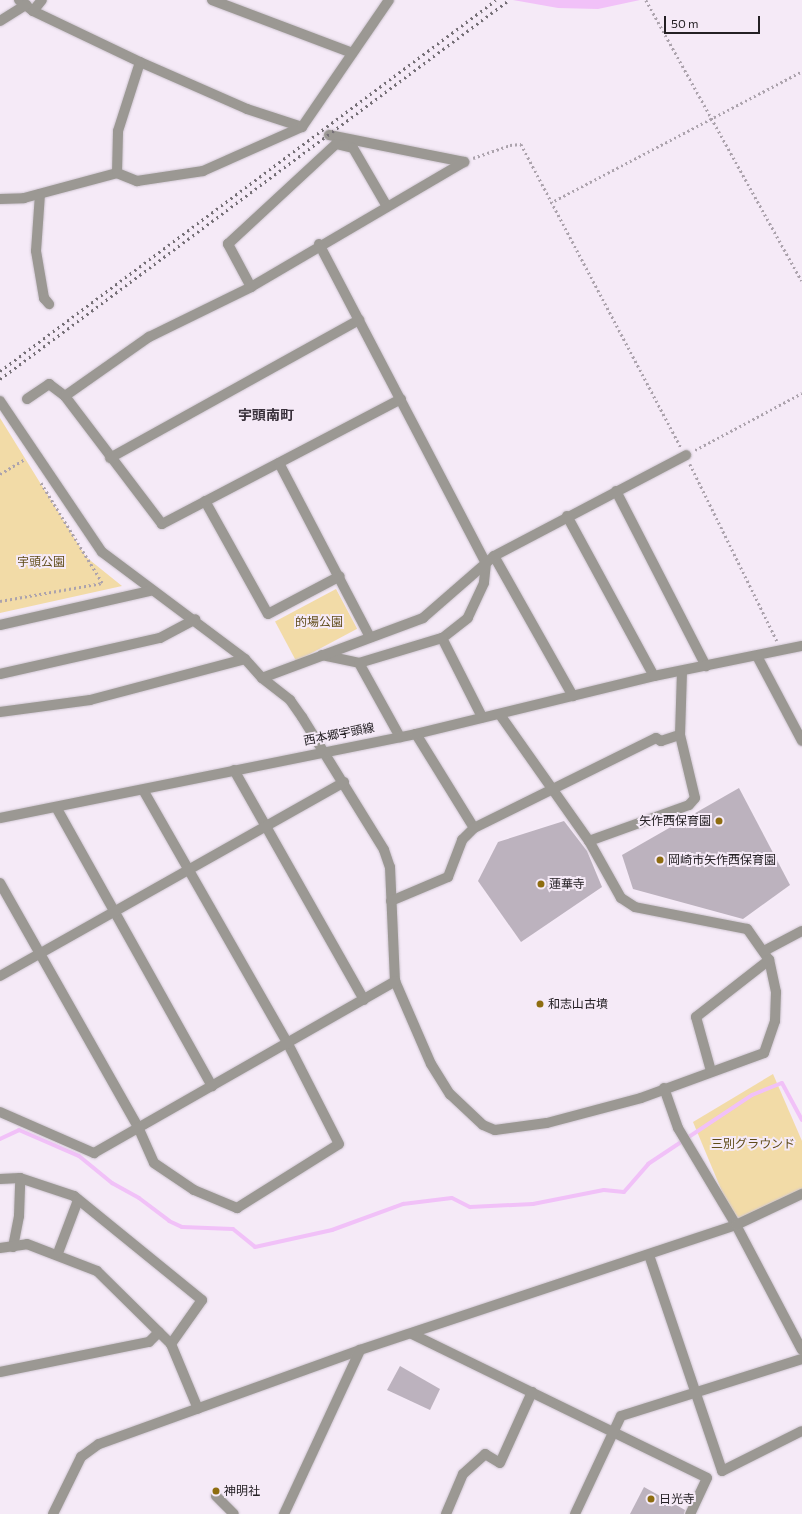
<!DOCTYPE html>
<html>
<head>
<meta charset="utf-8">
<style>
	body { margin:0 }
	#map { position:relative; width:802px; height:1514px; overflow:hidden; background:#f5eaf7; font-family:Commissioner,"Noto Sans JP",sans-serif }
	div>[style] { position:absolute }
	.green>* { inset:0; background:#f2dba7; transform-origin:0 0 }
	.water>* { inset:0; background:#f1c1f8 }
	.stream>* { height:4px; margin:-2px; padding:0 2px; transform-origin:2px; border-radius:2px; background:#f1c1f8 }
	.building>* { inset:0; background:#bcb2be }
	.path>* { height:2.5px; margin-top:-1.25px; transform-origin:0; background:repeating-linear-gradient(90deg,#aca3ad 0 2px,transparent 0 5px) }
	.roads { filter:drop-shadow(0 0 1px #cfc6d1) drop-shadow(0 0 1px #cfc6d1) }
	.minor>* { height:10px; margin:-5px; padding:0 5px; transform-origin:5px; border-radius:5px; background:#9b9893 }
	.rail>* { height:3px; margin-top:-1.5px; transform-origin:0; background:repeating-linear-gradient(90deg,#756f76 0 2px,transparent 0 6px) }
	.dots>* { width:11px; height:11px; translate:-50% -50%; box-sizing:border-box; border:2px solid #f5eaf7; border-radius:50% }
	span { translate:-50% -50%; white-space:nowrap; text-align:center; line-height:1.15; -webkit-text-stroke:4px #f5eaf7; paint-order:stroke }
	.park-label { font-size:12px; color:#604c1a }
	.street-label { font-size:12px; color:#242024 }
	.poi-label { font-size:12px; color:#242024 }
	.right { translate:-100% -50%; text-align:right }
	.left { translate:0 -50%; text-align:left }
	.quarter-label { font-size:14px; color:#39313b; font-weight:700 }
	.scale { position:absolute; left:664px; top:16px; width:96px; height:18px; box-sizing:border-box; border:2px solid #242024; border-top:0; padding-left:5px; font-size:12px; line-height:14px; white-space:nowrap; color:#242024; -webkit-text-stroke:3px #f5eaf7; paint-order:stroke }
</style>
</head>
<body>
<div id="map">
	<div class="green">
		<i style="clip-path:polygon(0 418px,86px 557px,122px 586px,0 613px)"></i>
		<i style="left:336px;top:589px;width:45px;height:69px;rotate:62deg"></i>
		<i style="clip-path:polygon(773px 1074px,802px 1141px,802px 1191px,736px 1225px,693px 1122px)"></i>
	</div>
	<div class="water">
		<i style="clip-path:polygon(513px 0,640px 0,598px 9px,558px 8px)"></i>
	</div>
	<div class="stream">
		<i style="left:0;top:1139px;width:21px;rotate:-25deg"></i>
		<i style="left:19px;top:1130px;width:65px;rotate:23.4deg"></i>
		<i style="left:79px;top:1156px;width:43px;rotate:39.3deg"></i>
		<i style="left:112px;top:1183px;width:31px;rotate:29deg"></i>
		<i style="left:139px;top:1198px;width:38px;rotate:37deg"></i>
		<i style="left:169px;top:1221px;width:14px;rotate:25deg"></i>
		<i style="left:182px;top:1227px;width:51px;rotate:2.2deg"></i>
		<i style="left:233px;top:1229px;width:28px;rotate:39deg"></i>
		<i style="left:255px;top:1247px;width:79px;rotate:-12.4deg"></i>
		<i style="left:332px;top:1230px;width:76px;rotate:-20.1deg"></i>
		<i style="left:403px;top:1204px;width:49px;rotate:-7deg"></i>
		<i style="left:452px;top:1198px;width:20px;rotate:27deg"></i>
		<i style="left:470px;top:1207px;width:63px;rotate:-2.7deg"></i>
		<i style="left:533px;top:1204px;width:72px;rotate:-11.2deg"></i>
		<i style="left:604px;top:1190px;width:20px;rotate:6deg"></i>
		<i style="left:624px;top:1192px;width:37px;rotate:-49deg"></i>
		<i style="left:648px;top:1164px;width:125px;rotate:-33.6deg"></i>
		<i style="left:752px;top:1095px;width:32px;rotate:-22deg"></i>
		<i style="left:782px;top:1083px;width:42px;rotate:61.6deg"></i>
	</div>
	<div class="building">
		<i style="clip-path:polygon(739px 788px,790px 885px,743px 919px,633px 889px,622px 855px)"></i>
		<i style="clip-path:polygon(564px 821px,587px 851px,602px 887px,521px 942px,478px 881px,498px 842px)"></i>
		<i style="clip-path:polygon(400px 1366px,440px 1389px,430px 1410px,387px 1390px)"></i>
		<i style="clip-path:polygon(644px 1487px,685px 1510px,684px 1514px,630px 1514px)"></i>
	</div>
	<div class="path">
		<i style="left:646px;top:0;width:321px;rotate:61deg"></i>
		<i style="left:473px;top:158px;width:39px;rotate:-19deg"></i>
		<i style="left:510px;top:145px;width:11px;rotate:-5deg"></i>
		<i style="left:521px;top:144px;width:343px;rotate:62.2deg"></i>
		<i style="left:550px;top:203px;width:284px;rotate:-27.6deg"></i>
		<i style="left:695px;top:450px;width:121px;rotate:-28deg"></i>
		<i style="left:690px;top:464px;width:197px;rotate:63.8deg"></i>
		<i style="left:0;top:474px;width:29px;rotate:-31deg"></i>
		<i style="left:0;top:601px;width:104px;rotate:-10deg"></i>
		<i style="left:102px;top:583px;width:119px;rotate:-121.5deg"></i>
	</div>
	<div class="roads">
		<div class="minor">
			<i style="left:19px;top:0;width:18px;rotate:38deg"></i>
			<i style="left:33px;top:11px;width:119px;rotate:25.5deg"></i>
			<i style="left:140px;top:62px;width:117px;rotate:23.7deg"></i>
			<i style="left:247px;top:109px;width:58px;rotate:18.1deg"></i>
			<i style="left:212px;top:0;width:150px;rotate:20.7deg"></i>
			<i style="left:33px;top:11px;width:14px;rotate:-51deg"></i>
			<i style="left:0;top:21px;width:31px;rotate:-32deg"></i>
			<i style="left:329px;top:135px;width:138px;rotate:11.3deg"></i>
			<i style="left:117px;top:173px;width:42px;rotate:-88.6deg"></i>
			<i style="left:118px;top:131px;width:72px;rotate:-72.3deg"></i>
			<i style="left:40px;top:194px;width:57px;rotate:94deg"></i>
			<i style="left:36px;top:251px;width:48px;rotate:80.3deg"></i>
			<i style="left:44px;top:298px;width:8px;rotate:50deg"></i>
			<i style="left:0;top:199px;width:24px;rotate:-2deg"></i>
			<i style="left:24px;top:198px;width:96px;rotate:-15deg"></i>
			<i style="left:117px;top:173px;width:22px;rotate:22deg"></i>
			<i style="left:137px;top:181px;width:67px;rotate:-8.6deg"></i>
			<i style="left:203px;top:171px;width:108px;rotate:-24deg"></i>
			<i style="left:302px;top:127px;width:154px;rotate:-55.6deg"></i>
			<i style="left:319px;top:244px;width:360px;rotate:62.4deg"></i>
			<i style="left:486px;top:563px;width:20px;rotate:96deg"></i>
			<i style="left:484px;top:583px;width:38px;rotate:115deg"></i>
			<i style="left:468px;top:618px;width:33px;rotate:142deg"></i>
			<i style="left:442px;top:638px;width:89px;rotate:63.1deg"></i>
			<i style="left:251px;top:287px;width:49px;rotate:-118.1deg"></i>
			<i style="left:228px;top:244px;width:147px;rotate:-42.8deg"></i>
			<i style="left:336px;top:144px;width:17px;rotate:13deg"></i>
			<i style="left:353px;top:148px;width:66px;rotate:59.9deg"></i>
			<i style="left:27px;top:399px;width:27px;rotate:-34deg"></i>
			<i style="left:49px;top:384px;width:20px;rotate:37deg"></i>
			<i style="left:401px;top:399px;width:270px;rotate:152.4deg"></i>
			<i style="left:162px;top:524px;width:161px;rotate:-127.2deg"></i>
			<i style="left:65px;top:396px;width:103px;rotate:-35.1deg"></i>
			<i style="left:149px;top:337px;width:114px;rotate:-26.1deg"></i>
			<i style="left:251px;top:287px;width:247px;rotate:-30.4deg"></i>
			<i style="left:0;top:401px;width:182px;rotate:56deg"></i>
			<i style="left:102px;top:552px;width:179px;rotate:36.8deg"></i>
			<i style="left:245px;top:659px;width:25px;rotate:48deg"></i>
			<i style="left:262px;top:678px;width:36px;rotate:38deg"></i>
			<i style="left:290px;top:700px;width:21px;rotate:55deg"></i>
			<i style="left:302px;top:717px;width:156px;rotate:58.3deg"></i>
			<i style="left:384px;top:850px;width:18px;rotate:71deg"></i>
			<i style="left:390px;top:867px;width:114px;rotate:87.5deg"></i>
			<i style="left:395px;top:981px;width:90px;rotate:66.6deg"></i>
			<i style="left:431px;top:1064px;width:36px;rotate:58deg"></i>
			<i style="left:450px;top:1094px;width:45px;rotate:43.2deg"></i>
			<i style="left:483px;top:1125px;width:13px;rotate:23deg"></i>
			<i style="left:495px;top:1130px;width:52px;rotate:-7.7deg"></i>
			<i style="left:547px;top:1123px;width:97px;rotate:-14.9deg"></i>
			<i style="left:641px;top:1098px;width:131px;rotate:-20.1deg"></i>
			<i style="left:764px;top:1053px;width:34px;rotate:-71deg"></i>
			<i style="left:775px;top:1021px;width:29px;rotate:-88deg"></i>
			<i style="left:776px;top:992px;width:33px;rotate:-102deg"></i>
			<i style="left:769px;top:960px;width:38px;rotate:-125deg"></i>
			<i style="left:747px;top:929px;width:114px;rotate:-168.9deg"></i>
			<i style="left:635px;top:907px;width:17px;rotate:-147deg"></i>
			<i style="left:621px;top:898px;width:65px;rotate:-119.3deg"></i>
			<i style="left:589px;top:841px;width:154px;rotate:-125.2deg"></i>
			<i style="left:110px;top:458px;width:285px;rotate:-29deg"></i>
			<i style="left:279px;top:463px;width:196px;rotate:62.4deg"></i>
			<i style="left:616px;top:491px;width:197px;rotate:62.8deg"></i>
			<i style="left:205px;top:501px;width:129px;rotate:60.9deg"></i>
			<i style="left:268px;top:614px;width:81px;rotate:-27.8deg"></i>
			<i style="left:567px;top:516px;width:182px;rotate:61.5deg"></i>
			<i style="left:494px;top:556px;width:161px;rotate:60.6deg"></i>
			<i style="left:0;top:625px;width:154px;rotate:-12.8deg"></i>
			<i style="left:322px;top:655px;width:38px;rotate:12deg"></i>
			<i style="left:359px;top:663px;width:85px;rotate:61deg"></i>
			<i style="left:757px;top:656px;width:96px;rotate:62.1deg"></i>
			<i style="left:359px;top:663px;width:87px;rotate:-16.8deg"></i>
			<i style="left:0;top:674px;width:164px;rotate:-12.7deg"></i>
			<i style="left:160px;top:638px;width:40px;rotate:-28deg"></i>
			<i style="left:262px;top:678px;width:172px;rotate:-20.4deg"></i>
			<i style="left:423px;top:618px;width:94px;rotate:-41.1deg"></i>
			<i style="left:494px;top:556px;width:217px;rotate:-27.7deg"></i>
			<i style="left:0;top:712px;width:91px;rotate:-7.6deg"></i>
			<i style="left:90px;top:700px;width:160px;rotate:-14.8deg"></i>
			<i style="left:416px;top:734px;width:110px;rotate:58.3deg"></i>
			<i style="left:474px;top:828px;width:203px;rotate:-26.3deg"></i>
			<i style="left:656px;top:738px;width:6px;rotate:31deg"></i>
			<i style="left:661px;top:741px;width:20px;rotate:-18deg"></i>
			<i style="left:234px;top:770px;width:264px;rotate:60.5deg"></i>
			<i style="left:56px;top:807px;width:320px;rotate:60.8deg"></i>
			<i style="left:0;top:818px;width:424px;rotate:-11.4deg"></i>
			<i style="left:416px;top:734px;width:245px;rotate:-13.7deg"></i>
			<i style="left:654px;top:676px;width:151px;rotate:-11.5deg"></i>
			<i style="left:589px;top:841px;width:106px;rotate:-19.8deg"></i>
			<i style="left:689px;top:805px;width:9px;rotate:-49deg"></i>
			<i style="left:695px;top:798px;width:65px;rotate:-103.4deg"></i>
			<i style="left:680px;top:735px;width:63px;rotate:-88.2deg"></i>
			<i style="left:0;top:883px;width:280px;rotate:60.5deg"></i>
			<i style="left:138px;top:1127px;width:39px;rotate:66deg"></i>
			<i style="left:154px;top:1163px;width:48px;rotate:34deg"></i>
			<i style="left:194px;top:1190px;width:47px;rotate:22.7deg"></i>
			<i style="left:237px;top:1208px;width:120px;rotate:-32.1deg"></i>
			<i style="left:339px;top:1144px;width:112px;rotate:-117deg"></i>
			<i style="left:288px;top:1044px;width:292px;rotate:-119.7deg"></i>
			<i style="left:391px;top:901px;width:62px;rotate:-22.8deg"></i>
			<i style="left:448px;top:877px;width:40px;rotate:-69deg"></i>
			<i style="left:462px;top:840px;width:17px;rotate:-45deg"></i>
			<i style="left:764px;top:951px;width:43px;rotate:-27.8deg"></i>
			<i style="left:0;top:976px;width:395px;rotate:-29.4deg"></i>
			<i style="left:711px;top:1071px;width:56px;rotate:-105.5deg"></i>
			<i style="left:696px;top:1017px;width:93px;rotate:-38deg"></i>
			<i style="left:664px;top:1088px;width:42px;rotate:70.7deg"></i>
			<i style="left:678px;top:1128px;width:113px;rotate:59.1deg"></i>
			<i style="left:736px;top:1225px;width:141px;rotate:62.2deg"></i>
			<i style="left:0;top:1112px;width:103px;rotate:23.6deg"></i>
			<i style="left:94px;top:1153px;width:347px;rotate:-29.7deg"></i>
			<i style="left:0;top:1179px;width:20px;rotate:-3deg"></i>
			<i style="left:20px;top:1178px;width:57px;rotate:18.4deg"></i>
			<i style="left:74px;top:1196px;width:165px;rotate:39.1deg"></i>
			<i style="left:202px;top:1300px;width:54px;rotate:125.2deg"></i>
			<i style="left:13px;top:1247px;width:32px;rotate:-79deg"></i>
			<i style="left:19px;top:1216px;width:38px;rotate:-88deg"></i>
			<i style="left:0;top:1248px;width:27px;rotate:-8deg"></i>
			<i style="left:27px;top:1244px;width:75px;rotate:21.1deg"></i>
			<i style="left:97px;top:1271px;width:104px;rotate:44.6deg"></i>
			<i style="left:171px;top:1344px;width:70px;rotate:67.4deg"></i>
			<i style="left:58px;top:1253px;width:57px;rotate:-69.3deg"></i>
			<i style="left:649px;top:1255px;width:228px;rotate:71.3deg"></i>
			<i style="left:722px;top:1471px;width:89px;rotate:-26.6deg"></i>
			<i style="left:412px;top:1334px;width:328px;rotate:26deg"></i>
			<i style="left:707px;top:1478px;width:40px;rotate:115deg"></i>
			<i style="left:0;top:1372px;width:152px;rotate:-11.4deg"></i>
			<i style="left:149px;top:1342px;width:14px;rotate:-45deg"></i>
			<i style="left:216px;top:1496px;width:25px;rotate:45deg"></i>
			<i style="left:53px;top:1514px;width:64px;rotate:-63.8deg"></i>
			<i style="left:81px;top:1457px;width:22px;rotate:-36deg"></i>
			<i style="left:99px;top:1444px;width:277px;rotate:-19.8deg"></i>
			<i style="left:360px;top:1350px;width:396px;rotate:-18.4deg"></i>
			<i style="left:736px;top:1225px;width:73px;rotate:-25.2deg"></i>
			<i style="left:284px;top:1514px;width:181px;rotate:-65.1deg"></i>
			<i style="left:446px;top:1514px;width:43px;rotate:-67deg"></i>
			<i style="left:463px;top:1474px;width:30px;rotate:-42deg"></i>
			<i style="left:485px;top:1454px;width:17px;rotate:31deg"></i>
			<i style="left:500px;top:1463px;width:78px;rotate:-65.7deg"></i>
			<i style="left:575px;top:1514px;width:108px;rotate:-64.9deg"></i>
			<i style="left:621px;top:1416px;width:190px;rotate:-17.5deg"></i>
		</div>
	</div>
	<div class="rail">
		<i style="left:0;top:371px;width:619px;rotate:-36.8deg"></i>
		<i style="left:0;top:379px;width:635px;rotate:-36.67deg"></i>
	</div>
	<div class="dots">
		<i style="left:719px;top:821px;background:#8e6d10"></i>
		<i style="left:660px;top:860px;background:#8e6d10"></i>
		<i style="left:541px;top:884px;background:#8e6d10"></i>
		<i style="left:540px;top:1004px;background:#8e6d10"></i>
		<i style="left:216px;top:1491px;background:#8e6d10"></i>
		<i style="left:651px;top:1499px;background:#8e6d10"></i>
	</div>
	<div class="park-label">
		<span style="left:41px;top:562px">宇頭公園</span>
		<span style="left:319px;top:622px">的場公園</span>
		<span style="left:753px;top:1144px">三別グラウンド</span>
	</div>
	<div class="street-label">
		<span style="left:339px;top:734px;rotate:-11deg">西本郷宇頭線</span>
	</div>
	<div class="poi-label">
		<span class="right" style="left:711px;top:821px">矢作西保育園</span>
		<span class="left" style="left:668px;top:860px">岡崎市矢作西保育園</span>
		<span class="left" style="left:549px;top:884px">蓮華寺</span>
		<span class="left" style="left:548px;top:1004px">和志山古墳</span>
		<span class="left" style="left:224px;top:1491px">神明社</span>
		<span class="left" style="left:659px;top:1499px">日光寺</span>
	</div>
	<div class="quarter-label">
		<span style="left:266px;top:415px">宇頭南町</span>
	</div>
	<div class="scale">50 m</div>
</div>
</body>
</html>
